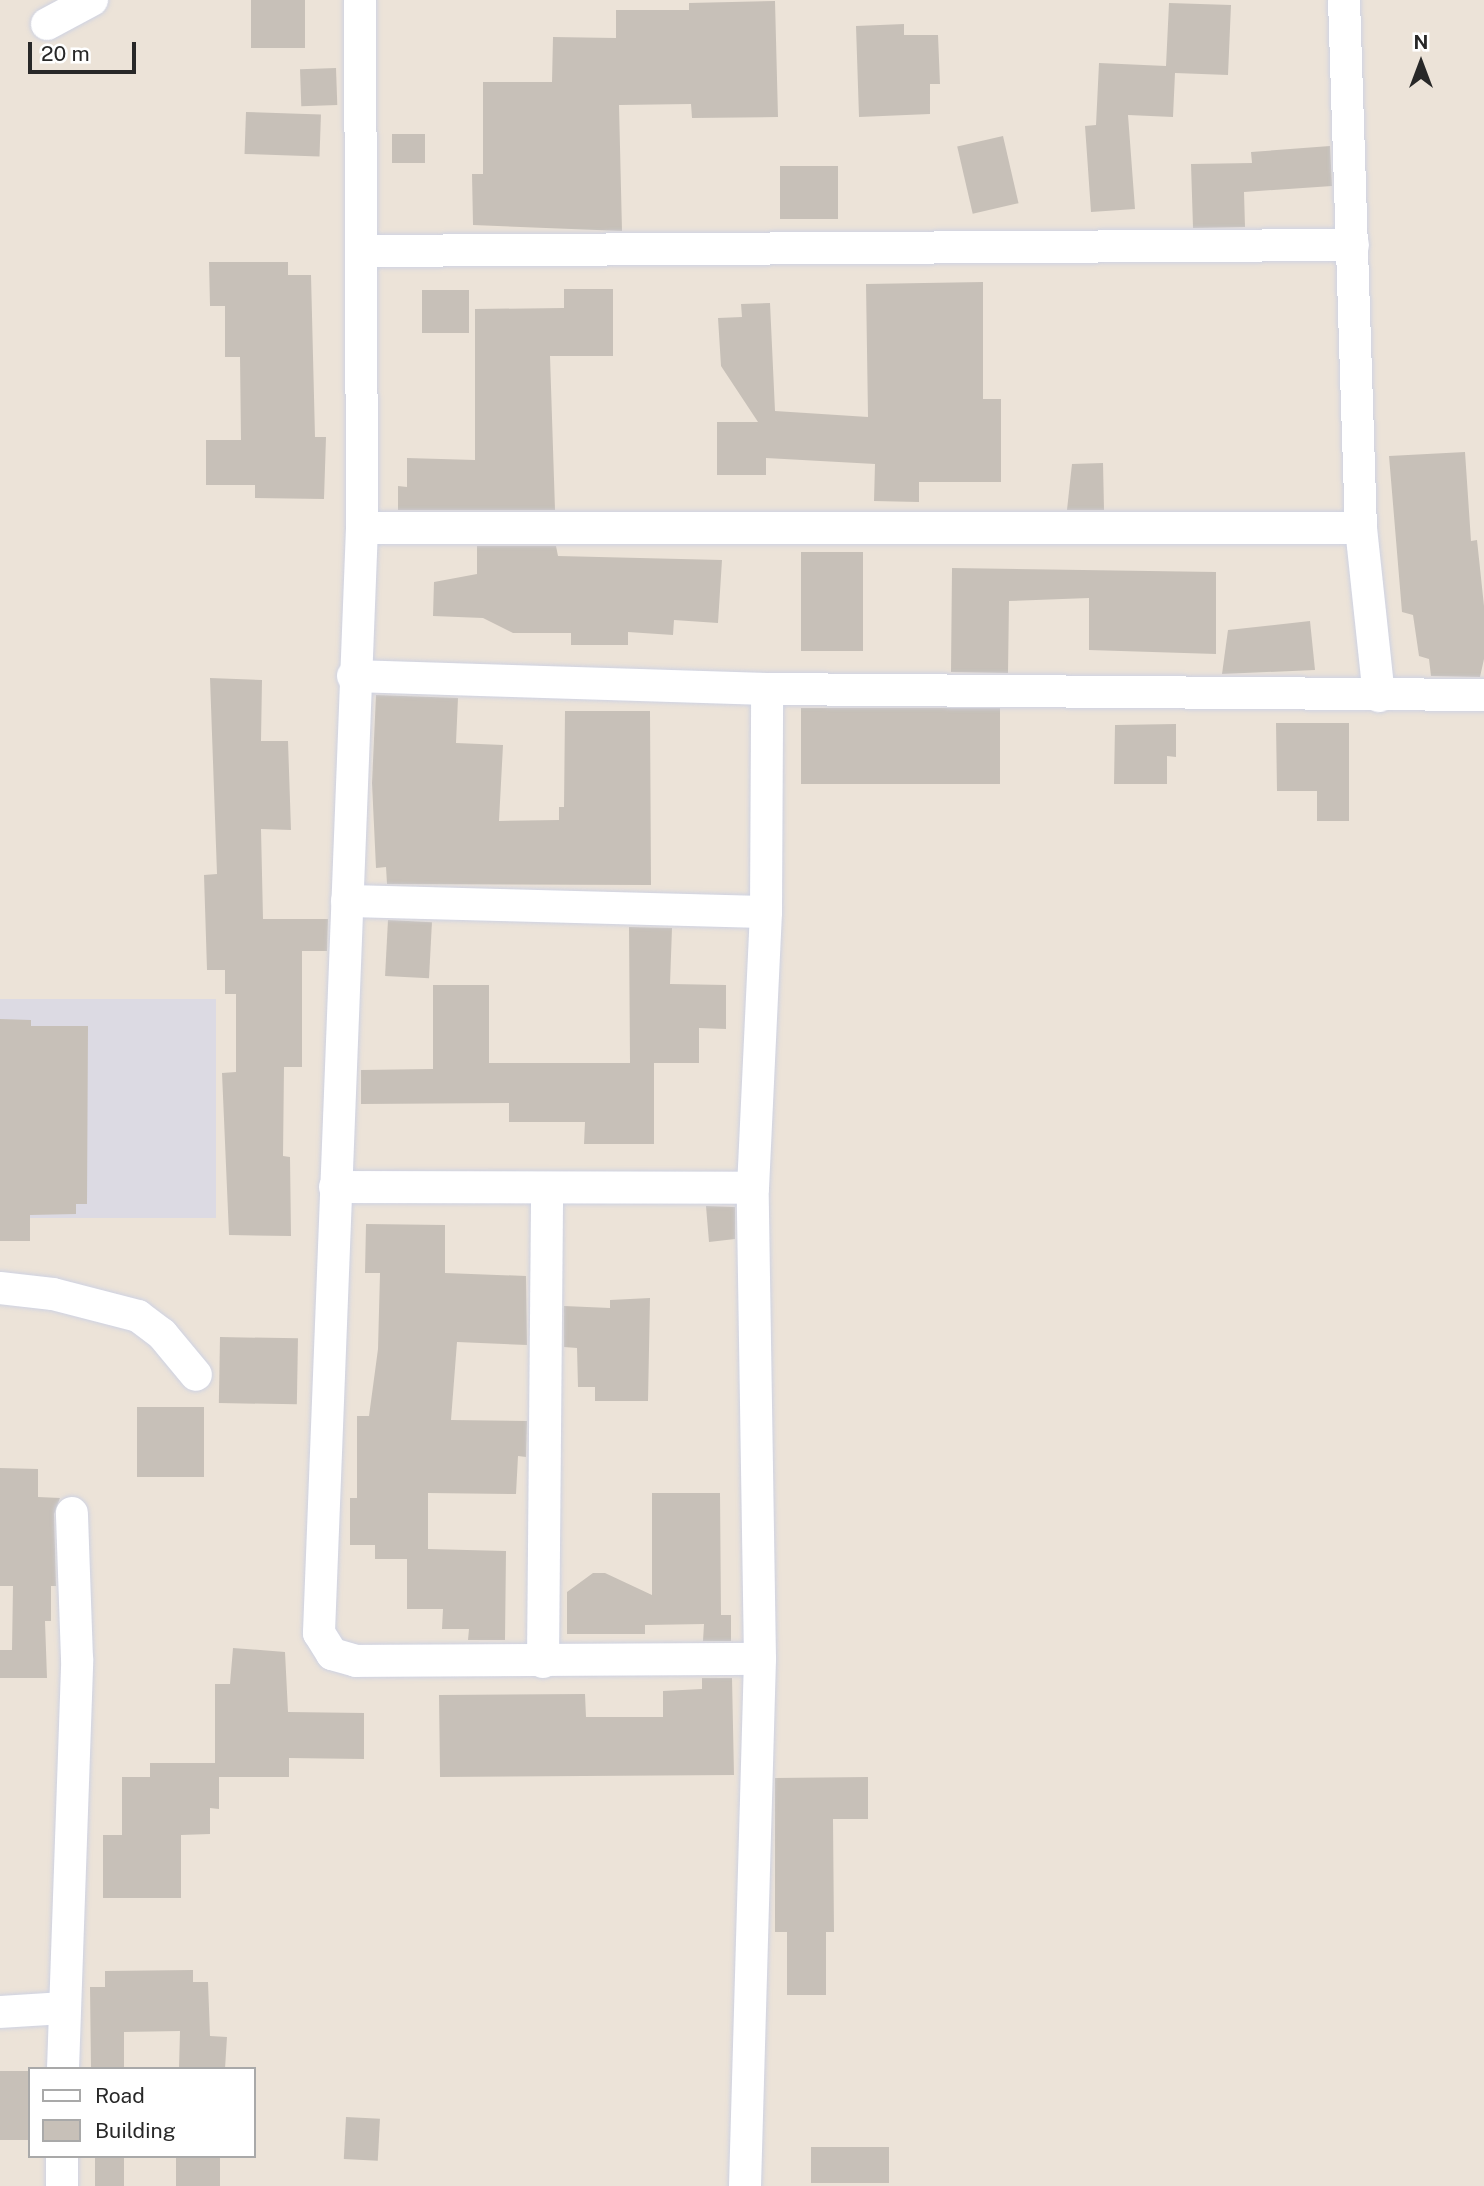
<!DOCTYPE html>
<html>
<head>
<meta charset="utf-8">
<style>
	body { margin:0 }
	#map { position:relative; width:1484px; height:2186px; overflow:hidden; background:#ece3d8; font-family:"Public Sans",sans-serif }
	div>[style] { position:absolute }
	.industrial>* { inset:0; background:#dcdae3; transform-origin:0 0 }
	.building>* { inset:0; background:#c7c0b8; transform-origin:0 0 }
	.roads { filter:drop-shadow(0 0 2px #ced2e2) drop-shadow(0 0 2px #ced2e2) }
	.minor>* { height:32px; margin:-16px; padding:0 16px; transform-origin:16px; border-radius:16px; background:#fff }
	span { translate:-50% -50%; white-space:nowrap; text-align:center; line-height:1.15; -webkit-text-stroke:5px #fff; paint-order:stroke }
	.legend { position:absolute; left:28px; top:2067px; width:228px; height:91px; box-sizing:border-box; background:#fff; border:2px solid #a9a9a9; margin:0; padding:9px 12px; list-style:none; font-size:21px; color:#282828 }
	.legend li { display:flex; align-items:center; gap:14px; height:35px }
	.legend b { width:35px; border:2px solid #a9a9a9 }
	.north { position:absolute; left:1386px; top:28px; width:70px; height:70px; -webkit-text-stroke:5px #fff; paint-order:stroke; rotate:0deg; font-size:19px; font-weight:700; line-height:28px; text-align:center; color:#282828 }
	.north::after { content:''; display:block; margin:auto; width:24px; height:32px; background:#282828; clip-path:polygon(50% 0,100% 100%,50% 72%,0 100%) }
	.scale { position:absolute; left:28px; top:42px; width:108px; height:32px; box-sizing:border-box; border:4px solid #282828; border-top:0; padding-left:9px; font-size:21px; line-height:24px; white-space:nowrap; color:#282828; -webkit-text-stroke:5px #fff; paint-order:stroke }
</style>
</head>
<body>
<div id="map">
	<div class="industrial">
		<i style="left:0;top:999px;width:216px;height:219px"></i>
	</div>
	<div class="building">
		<i style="left:251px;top:0;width:54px;height:48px"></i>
		<i style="clip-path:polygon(775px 1px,778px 117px,692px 118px,691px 104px,619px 105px,622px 231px,473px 225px,472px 174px,483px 174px,483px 82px,552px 82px,553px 37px,616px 38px,616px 10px,689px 10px,689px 3px)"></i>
		<i style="clip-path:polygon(1169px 3px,1231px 5px,1228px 75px,1175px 73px,1173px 117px,1128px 115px,1135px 209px,1091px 212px,1085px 126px,1096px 125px,1099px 63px,1166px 66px)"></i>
		<i style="clip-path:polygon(904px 24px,904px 35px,938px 35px,940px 84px,930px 84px,930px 114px,859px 117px,856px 26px)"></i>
		<i style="left:336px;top:68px;width:37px;height:36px;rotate:88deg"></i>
		<i style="left:246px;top:112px;width:75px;height:42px;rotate:2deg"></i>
		<i style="left:392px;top:134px;width:33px;height:29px"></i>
		<i style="left:1003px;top:136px;width:69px;height:47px;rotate:77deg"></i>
		<i style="clip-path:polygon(1330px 146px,1332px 186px,1244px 192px,1245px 227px,1193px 228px,1191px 164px,1252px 163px,1251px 152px)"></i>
		<i style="left:838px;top:166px;width:53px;height:58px;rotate:90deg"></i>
		<i style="clip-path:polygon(209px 262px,288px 262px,288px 275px,311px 275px,315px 437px,326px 437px,324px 499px,255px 498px,255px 485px,206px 485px,206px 440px,241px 440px,240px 357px,225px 357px,225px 306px,210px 306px)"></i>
		<i style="clip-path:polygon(983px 282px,983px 399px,1001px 399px,1001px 482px,919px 482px,919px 502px,874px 501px,875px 464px,766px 458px,766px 475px,717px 475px,717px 422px,758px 422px,721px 366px,718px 318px,742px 317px,741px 304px,770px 303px,775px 411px,868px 417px,866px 284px)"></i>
		<i style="clip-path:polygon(564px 289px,613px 289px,613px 356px,550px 356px,555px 510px,398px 510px,398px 486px,407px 487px,407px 458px,475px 460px,475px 309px,564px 308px)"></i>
		<i style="left:422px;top:290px;width:47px;height:43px"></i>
		<i style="clip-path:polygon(1465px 452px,1471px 541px,1477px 540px,1484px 606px,1484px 659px,1480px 677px,1431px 676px,1429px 659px,1419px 656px,1413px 615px,1402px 612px,1389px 456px)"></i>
		<i style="clip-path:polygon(1103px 463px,1104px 510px,1067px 510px,1072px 464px)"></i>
		<i style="clip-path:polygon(477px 546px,556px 546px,558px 556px,722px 560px,718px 623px,674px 620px,673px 635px,628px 632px,628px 645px,571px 645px,571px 633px,513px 633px,483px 618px,433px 616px,434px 582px,477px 574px)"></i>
		<i style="left:801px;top:552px;width:62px;height:99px"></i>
		<i style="clip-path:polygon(952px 568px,1216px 572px,1216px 654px,1089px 650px,1089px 598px,1009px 601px,1008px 673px,951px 672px)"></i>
		<i style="clip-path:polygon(1310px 621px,1315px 670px,1222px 674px,1228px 630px)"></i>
		<i style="clip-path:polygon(210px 678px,262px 680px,261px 741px,288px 741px,291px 830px,261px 829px,263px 919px,328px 919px,327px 951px,302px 951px,302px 1067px,284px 1067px,283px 1156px,290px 1157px,291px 1236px,229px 1235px,222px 1073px,236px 1072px,236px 994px,225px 994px,225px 970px,207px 970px,204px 875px,217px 874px)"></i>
		<i style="clip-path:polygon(376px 695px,458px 698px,456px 743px,503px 745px,499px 821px,559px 820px,559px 807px,564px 807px,565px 711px,650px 711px,651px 885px,387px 884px,386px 867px,376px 868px,372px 783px)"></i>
		<i style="left:801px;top:708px;width:199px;height:76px"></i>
		<i style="clip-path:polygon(1276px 723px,1349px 723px,1349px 821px,1317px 821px,1317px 791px,1277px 791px)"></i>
		<i style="clip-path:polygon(1176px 724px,1176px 757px,1167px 756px,1167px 784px,1114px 784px,1115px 725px)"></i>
		<i style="left:388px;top:920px;width:44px;height:56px;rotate:3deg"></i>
		<i style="clip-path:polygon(629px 927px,672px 928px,670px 984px,726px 985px,726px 1029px,699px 1028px,699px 1063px,630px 1063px)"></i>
		<i style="clip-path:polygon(433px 985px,489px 985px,489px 1063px,654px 1063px,654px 1144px,584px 1144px,585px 1122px,509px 1122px,509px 1103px,361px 1104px,361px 1070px,433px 1069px)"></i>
		<i style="clip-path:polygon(0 1019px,31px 1020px,31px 1026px,88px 1026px,87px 1204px,76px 1204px,76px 1214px,30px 1215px,30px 1241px,0 1241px)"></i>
		<i style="clip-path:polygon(706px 1206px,735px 1207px,735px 1239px,709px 1242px)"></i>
		<i style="clip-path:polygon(366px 1224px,445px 1225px,445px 1273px,526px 1276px,527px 1345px,457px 1342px,451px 1420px,527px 1421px,526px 1457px,518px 1456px,516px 1494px,428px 1493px,428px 1549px,506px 1551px,505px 1640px,468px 1640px,469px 1629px,442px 1629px,443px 1609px,407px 1609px,407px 1559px,375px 1559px,375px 1545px,350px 1545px,350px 1498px,357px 1498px,357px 1416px,369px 1416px,378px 1349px,380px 1273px,365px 1273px)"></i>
		<i style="clip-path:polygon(650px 1298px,648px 1401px,595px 1401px,595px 1387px,578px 1387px,577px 1348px,564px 1347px,564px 1306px,610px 1308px,610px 1300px)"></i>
		<i style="left:220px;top:1337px;width:78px;height:66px;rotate:1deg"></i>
		<i style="left:137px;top:1407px;width:67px;height:70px"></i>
		<i style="clip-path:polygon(0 1468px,38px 1469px,38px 1497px,60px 1498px,54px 1514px,56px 1586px,51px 1586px,51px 1621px,45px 1621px,47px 1678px,0 1678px,0 1650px,12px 1650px,13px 1586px,0 1586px)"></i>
		<i style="clip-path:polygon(652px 1493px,720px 1493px,721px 1615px,731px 1615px,731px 1641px,703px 1641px,704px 1624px,645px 1625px,645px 1634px,567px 1634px,567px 1592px,593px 1573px,605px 1573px,652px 1595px)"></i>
		<i style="clip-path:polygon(233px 1648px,285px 1652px,288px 1712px,364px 1713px,364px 1759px,289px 1758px,289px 1777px,219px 1777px,219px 1809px,210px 1808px,210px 1834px,181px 1835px,181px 1898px,103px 1898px,103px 1835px,122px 1835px,122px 1777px,150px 1777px,150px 1763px,215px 1763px,215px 1684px,230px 1684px)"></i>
		<i style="clip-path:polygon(702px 1678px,732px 1678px,734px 1775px,440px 1777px,439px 1695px,585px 1694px,586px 1717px,663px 1717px,663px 1691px,702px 1689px)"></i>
		<i style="clip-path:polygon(868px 1777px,868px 1819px,833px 1819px,834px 1932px,826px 1932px,826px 1995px,787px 1995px,787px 1932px,775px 1932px,775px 1778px)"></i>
		<i style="clip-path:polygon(193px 1970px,193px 1982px,208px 1982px,210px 2036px,227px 2037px,225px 2069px,179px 2069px,180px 2031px,124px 2032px,124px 2069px,91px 2069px,90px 1987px,105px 1987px,105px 1971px)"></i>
		<i style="left:0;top:2071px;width:30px;height:69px"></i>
		<i style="left:346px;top:2117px;width:34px;height:42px;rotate:3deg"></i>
		<i style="left:811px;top:2147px;width:78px;height:36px"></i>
		<i style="left:95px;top:2156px;width:29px;height:30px"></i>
		<i style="left:176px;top:2156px;width:44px;height:30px"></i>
	</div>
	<div class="roads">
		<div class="minor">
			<i style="left:360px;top:0;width:528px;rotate:89.78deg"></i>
			<i style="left:362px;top:528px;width:1106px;rotate:92.23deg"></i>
			<i style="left:319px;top:1633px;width:25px;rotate:58deg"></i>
			<i style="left:332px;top:1654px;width:25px;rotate:16deg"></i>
			<i style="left:356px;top:1661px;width:404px;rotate:-0.3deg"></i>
			<i style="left:1344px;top:0;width:528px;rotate:88.16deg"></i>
			<i style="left:1361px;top:528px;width:169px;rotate:83.9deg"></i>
			<i style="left:47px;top:24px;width:51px;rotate:-28.1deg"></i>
			<i style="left:362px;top:251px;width:991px;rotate:-0.35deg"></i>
			<i style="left:362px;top:528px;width:999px"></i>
			<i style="left:353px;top:676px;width:414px;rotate:1.8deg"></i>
			<i style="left:767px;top:689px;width:717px;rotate:0.48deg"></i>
			<i style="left:347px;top:901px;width:419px;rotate:1.5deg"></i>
			<i style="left:335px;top:1187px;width:418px;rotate:0.1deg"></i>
			<i style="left:0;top:1288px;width:53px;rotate:6.5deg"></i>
			<i style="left:53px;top:1294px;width:88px;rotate:14.5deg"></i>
			<i style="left:138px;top:1316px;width:30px;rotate:37deg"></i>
			<i style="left:162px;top:1334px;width:53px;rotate:50.3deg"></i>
			<i style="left:543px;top:1662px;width:472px;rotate:-89.5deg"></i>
			<i style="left:0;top:2012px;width:64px;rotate:-3.6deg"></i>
			<i style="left:63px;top:2069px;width:410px;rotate:-88deg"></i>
			<i style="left:77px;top:1659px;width:146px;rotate:-92deg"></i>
			<i style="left:62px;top:2186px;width:30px;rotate:-90deg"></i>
			<i style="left:745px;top:2186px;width:527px;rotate:-88.37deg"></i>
			<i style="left:760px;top:1659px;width:471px;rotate:-90.9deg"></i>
			<i style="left:753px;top:1188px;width:276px;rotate:-87.3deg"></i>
			<i style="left:766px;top:912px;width:223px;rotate:-89.7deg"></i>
		</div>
	</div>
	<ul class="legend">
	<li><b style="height:9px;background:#fff"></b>Road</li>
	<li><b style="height:19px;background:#c7c0b8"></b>Building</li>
	</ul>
	<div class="north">N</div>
	<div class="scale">20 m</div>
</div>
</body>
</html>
